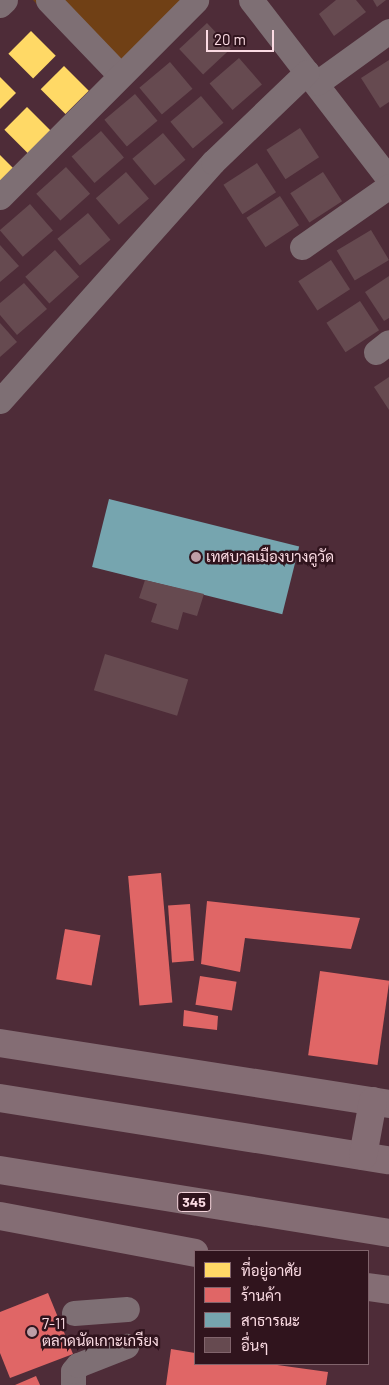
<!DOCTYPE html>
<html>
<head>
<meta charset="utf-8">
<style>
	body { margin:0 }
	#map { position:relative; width:389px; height:1385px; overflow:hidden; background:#4e2c38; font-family:Barlow,Sarabun,sans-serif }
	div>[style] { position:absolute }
	.green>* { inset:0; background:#704015 }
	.homes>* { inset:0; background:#ffd966; transform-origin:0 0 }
	.shops>* { inset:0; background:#e06666; transform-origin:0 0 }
	.public>* { inset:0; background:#76a5af; transform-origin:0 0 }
	.building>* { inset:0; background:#664a50; transform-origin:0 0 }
	.street>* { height:25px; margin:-12.5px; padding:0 12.5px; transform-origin:12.5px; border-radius:12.5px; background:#7e6f74 }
	.primary>* { height:28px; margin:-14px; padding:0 14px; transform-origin:14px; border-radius:14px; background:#846d74 }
	.dots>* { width:14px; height:14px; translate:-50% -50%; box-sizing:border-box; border:2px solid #30141d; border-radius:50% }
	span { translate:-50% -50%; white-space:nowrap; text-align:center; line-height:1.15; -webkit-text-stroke:5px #30141d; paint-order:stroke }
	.shield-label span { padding:1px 4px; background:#30141d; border:1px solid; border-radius:4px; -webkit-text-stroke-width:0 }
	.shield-label { font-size:14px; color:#fbdbe3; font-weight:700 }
	.poi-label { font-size:15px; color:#fbdbe3 }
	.left { translate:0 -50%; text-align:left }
	.legend { position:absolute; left:194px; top:1250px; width:175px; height:115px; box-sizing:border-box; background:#30141d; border:1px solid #81646c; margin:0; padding:6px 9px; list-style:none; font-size:15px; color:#fbdbe3 }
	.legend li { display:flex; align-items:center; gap:10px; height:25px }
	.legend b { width:25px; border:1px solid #81646c }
	.scale { position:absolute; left:206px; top:30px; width:68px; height:22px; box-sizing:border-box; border:2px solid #fbdbe3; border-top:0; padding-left:6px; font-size:15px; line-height:18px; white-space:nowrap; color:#fbdbe3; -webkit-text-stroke:4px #30141d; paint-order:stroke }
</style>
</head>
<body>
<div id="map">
	<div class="green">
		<i style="clip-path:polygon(33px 0,198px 0,115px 84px)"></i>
	</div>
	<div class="homes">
		<i style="left:31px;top:31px;width:35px;height:32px;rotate:45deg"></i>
		<i style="left:64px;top:66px;width:35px;height:33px;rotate:45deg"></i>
		<i style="clip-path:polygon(0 77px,16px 93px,0 109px)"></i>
		<i style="left:27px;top:107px;width:35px;height:32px;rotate:45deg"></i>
		<i style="clip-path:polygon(0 155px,14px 169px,0 183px)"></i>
	</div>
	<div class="shops">
		<i style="left:161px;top:873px;width:130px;height:33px;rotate:85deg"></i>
		<i style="clip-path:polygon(207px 901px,360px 918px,351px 949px,245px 938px,240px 972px,201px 964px)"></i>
		<i style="left:190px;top:904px;width:57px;height:22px;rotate:86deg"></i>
		<i style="left:65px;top:929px;width:36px;height:51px;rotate:10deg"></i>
		<i style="left:320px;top:971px;width:70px;height:85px;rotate:8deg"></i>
		<i style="left:200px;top:976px;width:37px;height:29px;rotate:9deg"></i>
		<i style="clip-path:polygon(184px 1010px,218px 1016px,217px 1030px,183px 1026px)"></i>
		<i style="clip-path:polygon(48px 1293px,73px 1354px,10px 1378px,0 1353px,0 1312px)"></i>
		<i style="clip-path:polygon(171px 1349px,195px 1353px,195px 1364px,270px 1364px,328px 1372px,326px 1385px,166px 1385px)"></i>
		<i style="clip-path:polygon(36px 1376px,40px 1385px,15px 1385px)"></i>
	</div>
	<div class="public">
		<i style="left:109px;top:499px;width:196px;height:70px;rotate:14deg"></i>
	</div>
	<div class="building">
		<i style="clip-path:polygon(336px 0,356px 0,366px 12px,334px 36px,319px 14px)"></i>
		<i style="clip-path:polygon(373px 0,386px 0,377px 7px)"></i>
		<i style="left:207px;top:23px;width:35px;height:38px;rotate:47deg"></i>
		<i style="left:239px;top:58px;width:35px;height:39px;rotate:49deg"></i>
		<i style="clip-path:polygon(389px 60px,389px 102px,380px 108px,361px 78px)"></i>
		<i style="left:170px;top:62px;width:35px;height:40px;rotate:50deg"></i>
		<i style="left:135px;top:94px;width:35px;height:40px;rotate:50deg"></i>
		<i style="left:201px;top:96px;width:35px;height:40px;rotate:50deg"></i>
		<i style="left:300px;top:128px;width:35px;height:40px;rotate:57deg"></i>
		<i style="left:101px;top:131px;width:35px;height:39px;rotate:49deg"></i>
		<i style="left:163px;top:133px;width:35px;height:40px;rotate:50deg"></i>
		<i style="left:257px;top:163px;width:35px;height:40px;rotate:57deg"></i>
		<i style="left:66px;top:167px;width:36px;height:40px;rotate:48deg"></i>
		<i style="left:126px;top:172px;width:35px;height:40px;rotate:49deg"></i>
		<i style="left:323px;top:172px;width:35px;height:39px;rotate:57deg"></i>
		<i style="left:280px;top:196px;width:35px;height:40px;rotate:57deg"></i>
		<i style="left:30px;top:204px;width:35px;height:40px;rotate:49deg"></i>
		<i style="left:88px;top:213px;width:35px;height:40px;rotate:50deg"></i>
		<i style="left:371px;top:230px;width:35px;height:40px;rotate:59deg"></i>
		<i style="clip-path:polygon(0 245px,19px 266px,0 282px)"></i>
		<i style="left:55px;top:250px;width:36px;height:40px;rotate:48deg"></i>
		<i style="left:331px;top:260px;width:35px;height:39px;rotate:57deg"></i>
		<i style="clip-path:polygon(389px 276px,389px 318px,384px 321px,365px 292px)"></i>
		<i style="clip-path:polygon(24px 283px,47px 309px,17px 335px,0 315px,0 303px)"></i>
		<i style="left:360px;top:301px;width:35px;height:40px;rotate:57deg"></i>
		<i style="clip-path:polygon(0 323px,17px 342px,0 357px)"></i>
		<i style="clip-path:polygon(389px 377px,389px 410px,374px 387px)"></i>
		<i style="clip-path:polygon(145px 580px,204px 594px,197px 616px,183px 612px,178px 630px,151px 622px,157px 604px,139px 598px)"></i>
		<i style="left:105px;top:654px;width:87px;height:38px;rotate:17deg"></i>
	</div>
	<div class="street">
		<i style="left:48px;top:0;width:104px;rotate:46.2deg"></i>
		<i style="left:251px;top:0;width:226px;rotate:52.4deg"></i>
		<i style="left:0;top:5px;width:7px;rotate:-45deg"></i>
		<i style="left:317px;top:83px;width:89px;rotate:-35.8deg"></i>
		<i style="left:0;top:197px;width:278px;rotate:-45.1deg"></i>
		<i style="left:302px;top:247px;width:106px;rotate:-35deg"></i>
		<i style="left:376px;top:352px;width:16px;rotate:-38deg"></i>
		<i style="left:0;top:401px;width:320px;rotate:-48.3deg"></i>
		<i style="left:213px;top:162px;width:130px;rotate:-43.8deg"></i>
		<i style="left:74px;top:1313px;width:53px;rotate:-4.3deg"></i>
		<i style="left:73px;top:1385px;width:14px;rotate:-90deg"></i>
		<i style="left:73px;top:1371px;width:8px;rotate:-50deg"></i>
		<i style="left:78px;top:1365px;width:52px;rotate:-21.6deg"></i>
	</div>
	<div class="primary">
		<i style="left:0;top:1043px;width:394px;rotate:8.9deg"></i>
		<i style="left:0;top:1098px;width:394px;rotate:9.1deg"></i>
		<i style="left:363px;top:1156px;width:56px;rotate:-79.7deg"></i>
		<i style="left:0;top:1170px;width:394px;rotate:9.2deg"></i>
		<i style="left:0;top:1216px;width:198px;rotate:10.7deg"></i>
		<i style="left:368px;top:1287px;width:21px;rotate:8deg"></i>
	</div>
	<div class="dots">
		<i style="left:196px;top:557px;background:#be9ea7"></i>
		<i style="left:32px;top:1332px;background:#be9ea7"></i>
	</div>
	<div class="shield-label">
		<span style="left:194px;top:1202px">345</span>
	</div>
	<div class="poi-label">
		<span class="left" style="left:206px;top:557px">เทศบาลเมืองบางคูวัด</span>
		<span class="left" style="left:42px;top:1332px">7-11<br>ตลาดนัดเกาะเกรียง</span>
	</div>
	<ul class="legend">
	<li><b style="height:14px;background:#ffd966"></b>ที่อยู่อาศัย</li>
	<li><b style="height:14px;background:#e06666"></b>ร้านค้า</li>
	<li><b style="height:14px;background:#76a5af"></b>สาธารณะ</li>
	<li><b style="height:14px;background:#664a50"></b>อื่นๆ</li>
	</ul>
	<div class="scale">20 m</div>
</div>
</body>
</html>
